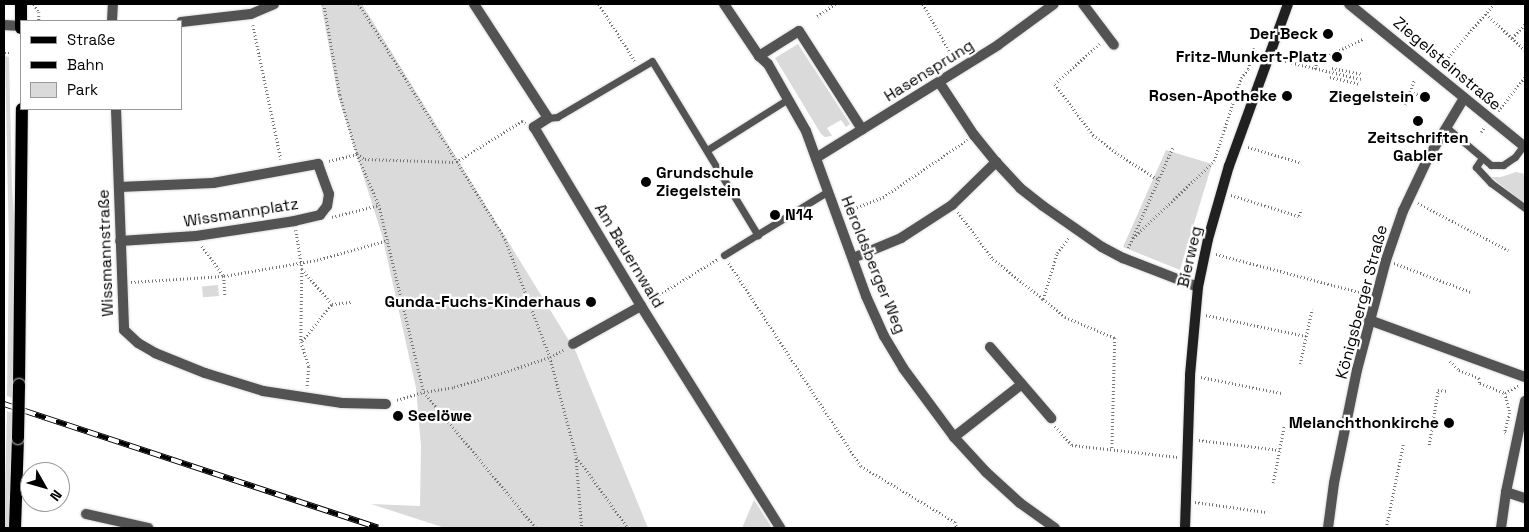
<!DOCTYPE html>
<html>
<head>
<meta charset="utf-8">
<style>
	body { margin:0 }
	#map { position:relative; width:1529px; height:532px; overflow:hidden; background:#fff; font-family:"Space Grotesk",sans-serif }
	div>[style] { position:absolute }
	.green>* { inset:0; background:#dadada; transform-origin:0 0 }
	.path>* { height:2.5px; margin-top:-1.25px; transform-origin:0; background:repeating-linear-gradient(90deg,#757575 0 1px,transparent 0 3.5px) }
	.roads { filter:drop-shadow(0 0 1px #dbdbdb) drop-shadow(0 0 1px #dbdbdb) }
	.service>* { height:7px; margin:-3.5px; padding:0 3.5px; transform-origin:3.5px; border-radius:3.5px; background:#535353 }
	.minor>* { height:10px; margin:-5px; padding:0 5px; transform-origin:5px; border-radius:5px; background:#535353 }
	.tertiary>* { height:10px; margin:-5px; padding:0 5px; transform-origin:5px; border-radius:5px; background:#535353 }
	.secondary>* { height:10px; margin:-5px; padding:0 5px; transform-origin:5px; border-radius:5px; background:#202020 }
	.primary>* { height:12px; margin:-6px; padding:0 6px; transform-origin:6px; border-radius:6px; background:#000 }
	.rail>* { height:5.5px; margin-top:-2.75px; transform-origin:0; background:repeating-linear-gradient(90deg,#fff 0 11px,#000 0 22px); box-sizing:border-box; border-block:1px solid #000 }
	.bridges { filter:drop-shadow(0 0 1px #dbdbdb) drop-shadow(0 0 1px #dbdbdb) }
	.primary-bridge>* { height:12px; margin:-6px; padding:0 6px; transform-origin:6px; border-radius:6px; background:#000 }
	.dots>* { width:14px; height:14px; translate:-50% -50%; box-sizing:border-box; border:2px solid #fff; border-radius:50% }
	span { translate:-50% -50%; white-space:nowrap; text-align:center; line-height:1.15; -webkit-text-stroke:4.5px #fff; paint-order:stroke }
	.poi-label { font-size:16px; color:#000; font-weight:700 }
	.right { translate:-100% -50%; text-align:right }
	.left { translate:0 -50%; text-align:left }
	.street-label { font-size:16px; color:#000 }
	.frame { position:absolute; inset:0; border:5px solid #000; pointer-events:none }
	.legend { position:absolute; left:20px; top:20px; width:162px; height:90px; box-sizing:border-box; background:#fff; border:1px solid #999; margin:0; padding:6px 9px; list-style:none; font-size:15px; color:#000 }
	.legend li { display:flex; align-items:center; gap:10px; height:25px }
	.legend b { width:25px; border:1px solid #999 }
	.north { position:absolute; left:20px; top:462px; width:50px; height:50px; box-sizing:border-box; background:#fff; border:1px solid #999; border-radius:50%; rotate:128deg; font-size:14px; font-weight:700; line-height:20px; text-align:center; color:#000 }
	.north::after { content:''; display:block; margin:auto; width:18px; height:22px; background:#000; clip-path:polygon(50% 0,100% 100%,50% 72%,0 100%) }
</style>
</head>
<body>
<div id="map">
	<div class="green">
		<i style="clip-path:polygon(321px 4px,362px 4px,576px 352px,648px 528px,445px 528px,371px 504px,420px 506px,421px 446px,416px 388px,382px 235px,338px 96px)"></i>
		<i style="clip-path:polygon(798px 44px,850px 124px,846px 127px,841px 120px,827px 128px,832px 136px,825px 137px,821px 134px,775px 58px)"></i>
		<i style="clip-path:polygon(5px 56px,9px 57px,12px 187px,15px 230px,13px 398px,7px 396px,9px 249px)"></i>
		<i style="clip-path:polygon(1166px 150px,1212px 164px,1180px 270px,1123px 247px)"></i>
		<i style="clip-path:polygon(1516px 172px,1525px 174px,1525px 204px,1491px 177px,1501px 177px)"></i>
		<i style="left:218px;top:285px;width:11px;height:16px;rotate:85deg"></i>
		<i style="clip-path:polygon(7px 411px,13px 413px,11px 494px,9px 528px,4px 528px)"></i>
		<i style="clip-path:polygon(754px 500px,772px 528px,742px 528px)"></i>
	</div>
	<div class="path">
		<i style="left:34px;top:4px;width:9px;rotate:58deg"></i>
		<i style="left:39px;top:12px;width:9px;rotate:90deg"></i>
		<i style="left:324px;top:4px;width:92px;rotate:80deg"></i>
		<i style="left:340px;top:95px;width:61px;rotate:73.9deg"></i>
		<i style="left:357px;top:154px;width:56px;rotate:66.7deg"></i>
		<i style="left:379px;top:205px;width:192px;rotate:76.5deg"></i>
		<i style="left:424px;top:392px;width:176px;rotate:50.5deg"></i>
		<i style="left:359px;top:4px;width:277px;rotate:58.1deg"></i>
		<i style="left:505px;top:239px;width:126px;rotate:69.1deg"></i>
		<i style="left:550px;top:357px;width:101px;rotate:75.1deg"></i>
		<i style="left:576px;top:455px;width:73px;rotate:85.3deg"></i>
		<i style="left:599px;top:4px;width:67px;rotate:57.7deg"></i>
		<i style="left:923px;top:4px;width:63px;rotate:60.6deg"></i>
		<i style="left:1486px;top:14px;width:53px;rotate:42.7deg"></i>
		<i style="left:817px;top:16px;width:22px;rotate:-34deg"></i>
		<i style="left:253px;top:25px;width:137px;rotate:78.2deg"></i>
		<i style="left:1512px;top:38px;width:19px;rotate:-47deg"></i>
		<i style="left:1100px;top:44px;width:60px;rotate:138.4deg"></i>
		<i style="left:1055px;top:84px;width:64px;rotate:53.3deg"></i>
		<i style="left:1093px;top:135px;width:31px;rotate:37deg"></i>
		<i style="left:1118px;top:154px;width:49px;rotate:32.4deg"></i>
		<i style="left:5px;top:53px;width:4px"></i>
		<i style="left:1285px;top:61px;width:78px;rotate:13.3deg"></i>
		<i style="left:1441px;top:65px;width:81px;rotate:-49deg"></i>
		<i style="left:1332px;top:68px;width:31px;rotate:11deg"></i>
		<i style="left:1315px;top:69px;width:8px;rotate:-76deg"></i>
		<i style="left:1317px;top:61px;width:51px;rotate:-25.6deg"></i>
		<i style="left:1330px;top:77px;width:31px;rotate:13deg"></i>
		<i style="left:1410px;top:92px;width:10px;rotate:17deg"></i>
		<i style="left:1405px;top:105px;width:27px;rotate:-70deg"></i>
		<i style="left:1498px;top:111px;width:43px;rotate:-51.5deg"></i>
		<i style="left:1481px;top:132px;width:7px;rotate:-56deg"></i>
		<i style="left:1248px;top:147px;width:56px;rotate:16.5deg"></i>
		<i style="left:329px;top:161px;width:29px;rotate:-14deg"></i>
		<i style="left:357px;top:154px;width:9px;rotate:32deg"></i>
		<i style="left:365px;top:159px;width:91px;rotate:1.9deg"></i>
		<i style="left:456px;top:162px;width:78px;rotate:-31.8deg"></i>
		<i style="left:522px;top:121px;width:4px;rotate:27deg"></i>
		<i style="left:1231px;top:195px;width:71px;rotate:17.2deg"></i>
		<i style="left:1299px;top:216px;width:7px;rotate:-74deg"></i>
		<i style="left:1418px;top:203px;width:102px;rotate:27.6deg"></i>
		<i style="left:847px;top:211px;width:39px;rotate:-21deg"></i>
		<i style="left:883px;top:197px;width:102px;rotate:-34.2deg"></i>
		<i style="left:958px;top:212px;width:59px;rotate:53.3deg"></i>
		<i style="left:993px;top:259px;width:64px;rotate:38.7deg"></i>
		<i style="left:1043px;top:299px;width:28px;rotate:39deg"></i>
		<i style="left:1065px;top:317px;width:54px;rotate:22.8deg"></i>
		<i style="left:1115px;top:338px;width:111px;rotate:91.5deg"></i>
		<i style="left:332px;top:217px;width:49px;rotate:-14.3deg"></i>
		<i style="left:296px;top:230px;width:39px;rotate:81deg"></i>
		<i style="left:302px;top:269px;width:73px;rotate:90.8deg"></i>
		<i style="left:301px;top:342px;width:26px;rotate:72deg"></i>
		<i style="left:309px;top:367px;width:21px;rotate:95deg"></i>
		<i style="left:1133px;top:238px;width:112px;rotate:-43.5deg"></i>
		<i style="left:1214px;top:161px;width:87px;rotate:-72deg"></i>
		<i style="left:1241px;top:78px;width:11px;rotate:-52deg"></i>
		<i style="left:1248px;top:69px;width:22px;rotate:-74deg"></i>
		<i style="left:202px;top:246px;width:37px;rotate:54deg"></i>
		<i style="left:224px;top:276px;width:20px;rotate:87deg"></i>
		<i style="left:1128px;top:248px;width:111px;rotate:-66deg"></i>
		<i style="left:1216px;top:254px;width:155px;rotate:14.9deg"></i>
		<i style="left:729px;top:263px;width:242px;rotate:57deg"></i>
		<i style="left:861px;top:466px;width:109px;rotate:30.8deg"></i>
		<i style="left:955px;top:522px;width:6px;rotate:72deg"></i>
		<i style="left:1394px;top:263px;width:82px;rotate:20.6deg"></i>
		<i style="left:302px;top:269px;width:46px;rotate:49.4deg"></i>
		<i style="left:131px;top:282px;width:93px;rotate:-3.7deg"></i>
		<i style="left:224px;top:276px;width:94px;rotate:-9.8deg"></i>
		<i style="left:317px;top:260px;width:74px;rotate:-15.7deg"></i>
		<i style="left:1043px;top:299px;width:48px;rotate:-73.1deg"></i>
		<i style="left:1057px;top:253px;width:20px;rotate:-53deg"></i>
		<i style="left:650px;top:300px;width:79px;rotate:-31.1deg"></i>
		<i style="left:1206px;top:315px;width:102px;rotate:11.9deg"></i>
		<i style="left:302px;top:341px;width:48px;rotate:-51deg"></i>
		<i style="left:332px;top:304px;width:19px;rotate:-6deg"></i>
		<i style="left:1450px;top:361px;width:13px;rotate:45deg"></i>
		<i style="left:1459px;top:370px;width:22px;rotate:22deg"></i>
		<i style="left:1479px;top:378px;width:5px;rotate:79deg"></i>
		<i style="left:1480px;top:383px;width:27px;rotate:22deg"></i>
		<i style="left:1505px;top:393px;width:21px;rotate:76deg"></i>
		<i style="left:1510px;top:413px;width:20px;rotate:105deg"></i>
		<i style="left:1505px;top:432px;width:2px;rotate:27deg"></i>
		<i style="left:1300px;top:364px;width:56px;rotate:-77.7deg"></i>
		<i style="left:1201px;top:377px;width:82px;rotate:11.3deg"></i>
		<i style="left:1505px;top:393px;width:16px;rotate:-30deg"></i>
		<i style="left:397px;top:400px;width:28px;rotate:-17deg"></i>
		<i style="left:424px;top:392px;width:30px;rotate:-9deg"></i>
		<i style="left:454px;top:387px;width:59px;rotate:-16.6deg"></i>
		<i style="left:511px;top:370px;width:41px;rotate:-18.4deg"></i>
		<i style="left:550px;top:357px;width:17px;rotate:-28deg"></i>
		<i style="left:1055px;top:426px;width:25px;rotate:48deg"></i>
		<i style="left:1072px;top:445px;width:107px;rotate:6.5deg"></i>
		<i style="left:1199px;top:440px;width:81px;rotate:7.1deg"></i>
		<i style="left:1429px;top:445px;width:56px;rotate:-80.7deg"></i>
		<i style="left:1438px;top:390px;width:10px;rotate:6deg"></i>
		<i style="left:577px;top:457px;width:87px;rotate:54.3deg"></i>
		<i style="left:1273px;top:483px;width:58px;rotate:-79.1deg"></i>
		<i style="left:1195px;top:502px;width:72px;rotate:8deg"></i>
		<i style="left:1386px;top:528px;width:85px;rotate:-78.4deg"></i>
	</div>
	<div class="roads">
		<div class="service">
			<i style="left:548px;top:118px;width:9px;rotate:-6deg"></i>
			<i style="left:557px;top:117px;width:110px;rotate:-30.5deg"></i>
			<i style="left:652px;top:61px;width:204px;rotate:58.7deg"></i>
			<i style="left:1446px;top:127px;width:59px;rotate:40.2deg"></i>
			<i style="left:1491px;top:165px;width:12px"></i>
			<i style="left:1503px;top:165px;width:14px;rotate:-34deg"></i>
			<i style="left:1515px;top:157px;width:14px;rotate:-54deg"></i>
			<i style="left:707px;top:150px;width:96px;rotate:-32.2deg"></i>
			<i style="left:1482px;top:158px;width:11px;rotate:124deg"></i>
			<i style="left:1476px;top:167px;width:22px;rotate:47deg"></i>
			<i style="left:1491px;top:183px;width:42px;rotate:36.3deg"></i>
			<i style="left:724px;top:255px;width:121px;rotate:-31.5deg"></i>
		</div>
		<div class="minor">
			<i style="left:474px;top:4px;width:136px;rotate:57deg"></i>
			<i style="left:548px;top:118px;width:17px;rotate:147deg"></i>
			<i style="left:534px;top:127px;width:209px;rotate:59.1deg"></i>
			<i style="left:641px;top:306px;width:262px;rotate:57.9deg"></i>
			<i style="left:724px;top:4px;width:63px;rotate:56.1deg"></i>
			<i style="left:759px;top:56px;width:12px;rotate:42deg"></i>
			<i style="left:768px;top:64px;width:77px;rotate:60.4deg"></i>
			<i style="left:806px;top:131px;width:176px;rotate:70deg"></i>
			<i style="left:866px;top:296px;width:44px;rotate:65.8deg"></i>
			<i style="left:884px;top:336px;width:37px;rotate:59deg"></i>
			<i style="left:903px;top:368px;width:86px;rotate:53.5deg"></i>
			<i style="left:954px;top:437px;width:47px;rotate:47.6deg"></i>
			<i style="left:986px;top:472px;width:46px;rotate:42.4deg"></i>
			<i style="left:1020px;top:503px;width:43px;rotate:35.5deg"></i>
			<i style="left:1083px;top:4px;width:51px;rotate:52.9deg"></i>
			<i style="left:112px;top:21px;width:17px;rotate:-87deg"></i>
			<i style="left:181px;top:22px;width:70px;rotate:-6.5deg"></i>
			<i style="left:251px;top:14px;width:25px;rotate:-23deg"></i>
			<i style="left:4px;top:25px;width:17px;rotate:3deg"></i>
			<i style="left:759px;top:56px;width:47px;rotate:-32deg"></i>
			<i style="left:799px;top:31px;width:117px;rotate:57.3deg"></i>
			<i style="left:939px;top:82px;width:64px;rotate:56.6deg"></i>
			<i style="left:974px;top:135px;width:35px;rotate:51deg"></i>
			<i style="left:996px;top:162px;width:35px;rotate:47deg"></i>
			<i style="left:1020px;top:188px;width:29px;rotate:38deg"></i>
			<i style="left:1043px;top:206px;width:72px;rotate:34.8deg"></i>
			<i style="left:1102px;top:247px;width:24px;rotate:28deg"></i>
			<i style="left:1123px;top:258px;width:80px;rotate:21.1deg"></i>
			<i style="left:116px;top:109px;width:221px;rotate:87.9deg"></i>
			<i style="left:124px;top:330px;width:19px;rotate:43deg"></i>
			<i style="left:138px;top:343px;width:20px;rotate:30deg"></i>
			<i style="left:155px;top:353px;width:54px;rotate:21.8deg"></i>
			<i style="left:205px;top:373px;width:61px;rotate:17.2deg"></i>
			<i style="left:263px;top:391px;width:80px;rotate:8.6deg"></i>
			<i style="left:342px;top:403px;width:44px;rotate:1.3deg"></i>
			<i style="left:816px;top:158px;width:214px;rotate:-31.8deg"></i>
			<i style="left:998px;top:45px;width:69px;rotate:-36.2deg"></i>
			<i style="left:119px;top:187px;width:94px;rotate:-2.4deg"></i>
			<i style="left:213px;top:183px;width:107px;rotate:-10.3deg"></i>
			<i style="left:318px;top:164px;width:32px;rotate:70deg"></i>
			<i style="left:329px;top:194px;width:12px;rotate:99deg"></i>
			<i style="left:327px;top:206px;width:11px;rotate:128deg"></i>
			<i style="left:320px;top:215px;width:26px;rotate:167deg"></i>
			<i style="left:295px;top:221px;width:100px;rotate:171.4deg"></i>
			<i style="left:196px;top:236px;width:76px;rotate:176.2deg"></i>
			<i style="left:853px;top:258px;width:52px;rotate:-22.6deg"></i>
			<i style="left:901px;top:238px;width:61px;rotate:-32.9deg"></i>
			<i style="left:952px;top:205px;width:62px;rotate:-44.3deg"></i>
			<i style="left:1369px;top:320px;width:166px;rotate:20.1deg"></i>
			<i style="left:573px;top:344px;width:78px;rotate:-29.2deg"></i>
			<i style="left:990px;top:347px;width:94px;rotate:49.3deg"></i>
			<i style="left:954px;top:437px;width:86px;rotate:-37.9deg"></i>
			<i style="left:1506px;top:492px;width:20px;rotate:18deg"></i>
			<i style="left:86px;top:514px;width:64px;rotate:12.7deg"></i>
			<i style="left:1328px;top:528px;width:45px;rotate:-82.4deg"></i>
			<i style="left:1334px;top:483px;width:115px;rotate:-78.5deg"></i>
			<i style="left:1357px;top:370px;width:114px;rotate:-75.2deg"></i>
			<i style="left:1386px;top:260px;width:52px;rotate:-70.9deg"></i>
			<i style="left:1403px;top:211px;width:59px;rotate:-64.7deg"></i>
			<i style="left:1428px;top:158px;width:70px;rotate:-59deg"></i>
			<i style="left:1501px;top:528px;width:36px;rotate:-82deg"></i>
			<i style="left:1506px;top:492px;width:93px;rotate:-78.2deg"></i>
		</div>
		<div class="tertiary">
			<i style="left:1349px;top:4px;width:227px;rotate:39.1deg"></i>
		</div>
		<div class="secondary">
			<i style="left:1185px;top:528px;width:153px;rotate:-88.1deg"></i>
			<i style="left:1190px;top:375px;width:88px;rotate:-84.8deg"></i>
			<i style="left:1198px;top:287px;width:49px;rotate:-78.2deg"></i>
			<i style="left:1208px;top:239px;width:76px;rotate:-74deg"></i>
			<i style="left:1229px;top:166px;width:172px;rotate:-70deg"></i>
		</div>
		<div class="primary">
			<i style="left:21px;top:4px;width:24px;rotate:90deg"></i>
			<i style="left:19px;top:385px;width:276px;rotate:-89.4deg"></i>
			<i style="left:15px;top:528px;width:90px;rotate:-88.1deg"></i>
		</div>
	</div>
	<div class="rail">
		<i style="left:4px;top:404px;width:394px;rotate:18.3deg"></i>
	</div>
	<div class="bridges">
		<div class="primary-bridge">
			<i style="left:18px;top:438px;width:53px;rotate:-88.9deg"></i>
		</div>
	</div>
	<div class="dots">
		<i style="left:1328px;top:34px;background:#000"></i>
		<i style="left:1337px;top:57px;background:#000"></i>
		<i style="left:1287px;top:96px;background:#000"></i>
		<i style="left:1425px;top:97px;background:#000"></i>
		<i style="left:1418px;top:121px;background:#000"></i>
		<i style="left:646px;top:182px;background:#000"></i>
		<i style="left:775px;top:215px;background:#000"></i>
		<i style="left:591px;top:302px;background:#000"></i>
		<i style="left:398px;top:416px;background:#000"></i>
		<i style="left:1449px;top:423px;background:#000"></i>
	</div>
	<div class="poi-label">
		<span class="right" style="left:1318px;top:34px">Der Beck</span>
		<span class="right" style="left:1327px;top:57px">Fritz-Munkert-Platz</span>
		<span class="right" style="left:1277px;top:96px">Rosen-Apotheke</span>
		<span class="right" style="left:1414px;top:97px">Ziegelstein</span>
		<span style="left:1418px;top:147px">Zeitschriften<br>Gabler</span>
		<span class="left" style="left:656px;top:182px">Grundschule<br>Ziegelstein</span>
		<span class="left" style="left:785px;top:215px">N14</span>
		<span class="right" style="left:581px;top:302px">Gunda-Fuchs-Kinderhaus</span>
		<span class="left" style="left:408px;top:416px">Seelöwe</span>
		<span class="right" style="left:1439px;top:423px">Melanchthonkirche</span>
	</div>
	<div class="street-label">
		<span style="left:1447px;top:64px;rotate:40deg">Ziegelsteinstraße</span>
		<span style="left:929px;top:71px;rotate:-32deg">Hasensprung</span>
		<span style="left:241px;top:213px;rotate:-9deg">Wissmannplatz</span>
		<span style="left:106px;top:253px;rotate:-92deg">Wissmannstraße</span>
		<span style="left:629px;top:256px;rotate:59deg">Am Bauernwald</span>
		<span style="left:1190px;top:257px;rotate:-77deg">Bierweg</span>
		<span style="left:873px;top:265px;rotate:68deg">Heroldsberger Weg</span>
		<span style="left:1362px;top:302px;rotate:-75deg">Königsberger Straße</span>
	</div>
	<div class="frame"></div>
	<ul class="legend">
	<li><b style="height:6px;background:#000"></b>Straße</li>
	<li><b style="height:6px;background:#000"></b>Bahn</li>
	<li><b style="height:14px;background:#dadada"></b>Park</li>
	</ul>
	<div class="north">N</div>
</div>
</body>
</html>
